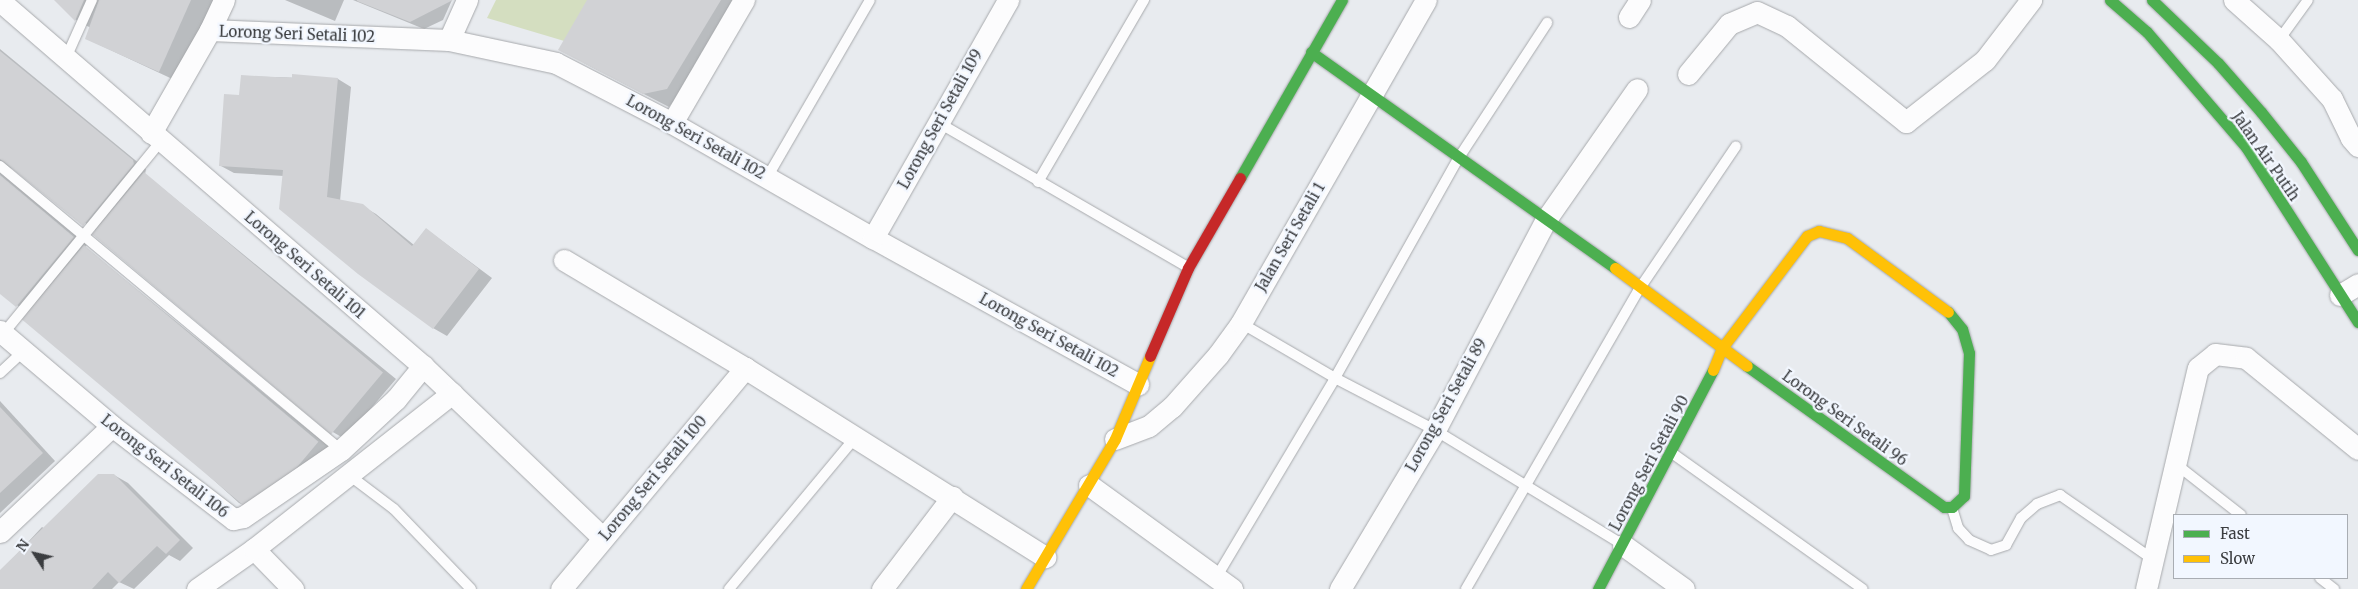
<!DOCTYPE html>
<html>
<head>
<meta charset="utf-8">
<style>
	body { margin:0 }
	#map { position:relative; width:2358px; height:589px; overflow:hidden; background:#e8ebef; font-family:Merriweather,serif }
	div>[style] { position:absolute }
	.green>* { inset:0; background:#d4dec0 }
	.shadow>* { inset:0; background:#0003 }
	.building>* { inset:0; background:#d1d2d5; transform-origin:0 0 }
	.roads { filter:drop-shadow(0 0 1px #a7a9ac) drop-shadow(0 0 1px #a7a9ac) }
	.lane>* { height:10px; margin:-5px; padding:0 5px; transform-origin:5px; border-radius:5px; background:#fcfcfd }
	.street>* { height:21px; margin:-10.5px; padding:0 10.5px; transform-origin:10.5px; border-radius:10.5px; background:#fcfcfd }
	.fast>* { height:11px; margin:-5.5px; padding:0 5.5px; transform-origin:5.5px; border-radius:5.5px; background:#4caf50 }
	.slow>* { height:11px; margin:-5.5px; padding:0 5.5px; transform-origin:5.5px; border-radius:5.5px; background:#ffc107 }
	.jam>* { height:11px; margin:-5.5px; padding:0 5.5px; transform-origin:5.5px; border-radius:5.5px; background:#c62828 }
	span { translate:-50% -50%; white-space:nowrap; text-align:center; line-height:1.15; -webkit-text-stroke:4.5px #f2f7ff; paint-order:stroke }
	.street-label { font-size:15px; color:#3b3d40 }
	.legend { position:absolute; left:2173px; top:514px; width:175px; height:65px; box-sizing:border-box; background:#f2f7ff; border:1px solid #a9adb3; margin:0; padding:6px 9px; list-style:none; font-size:15px; color:#3b3d40 }
	.legend li { display:flex; align-items:center; gap:10px; height:25px }
	.legend b { width:25px; border:1px solid #a9adb3 }
	.north { position:absolute; left:10px; top:529px; width:50px; height:50px; -webkit-text-stroke:4px #f2f7ff; paint-order:stroke; rotate:305deg; font-size:14px; font-weight:700; line-height:20px; text-align:center; color:#3b3d40 }
	.north::after { content:''; display:block; margin:auto; width:18px; height:22px; background:#3b3d40; clip-path:polygon(50% 0,100% 100%,50% 72%,0 100%) }
</style>
</head>
<body>
<div id="map">
	<div class="green">
		<i style="clip-path:polygon(496px 0,594px 0,571px 43px,487px 18px)"></i>
	</div>
	<div class="shadow">
		<i style="clip-path:polygon(56px 0,221px 0,183px 84px,87px 39px,91px 28px,76px 20px)"></i>
		<i style="clip-path:polygon(285px 0,344px 0,335px 21px)"></i>
		<i style="clip-path:polygon(353px 0,452px 0,443px 20px,424px 29px)"></i>
		<i style="clip-path:polygon(588px 0,754px 0,669px 107px,584px 63px)"></i>
		<i style="clip-path:polygon(0 49px,146px 169px,145px 174px,396px 379px,345px 439px,331px 431px,95px 235px,97px 232px,15px 168px,7px 169px,9px 180px,87px 245px,85px 247px,332px 449px,253px 510px,239px 503px,31px 315px,0 293px)"></i>
		<i style="clip-path:polygon(242px 76px,338px 79px,351px 87px,340px 201px,362px 206px,376px 214px,414px 245px,426px 229px,492px 278px,447px 336px,433px 328px,284px 176px,234px 173px,221px 166px,240px 96px)"></i>
		<i style="clip-path:polygon(0 401px,55px 461px,0 513px)"></i>
		<i style="clip-path:polygon(114px 475px,128px 483px,193px 548px,180px 561px,169px 555px,134px 589px,119px 582px,112px 589px,0 589px,0 572px,42px 527px,45px 529px)"></i>
	</div>
	<div class="building">
		<i style="clip-path:polygon(54px 0,84px 0,75px 21px)"></i>
		<i style="clip-path:polygon(99px 0,191px 0,159px 72px,85px 39px)"></i>
		<i style="clip-path:polygon(453px 0,410px 22px,357px 1px,357px 0)"></i>
		<i style="clip-path:polygon(587px 0,721px 0,667px 89px,643px 94px,558px 50px)"></i>
		<i style="clip-path:polygon(0 51px,133px 160px,134px 164px,83px 226px,0 159px)"></i>
		<i style="clip-path:polygon(292px 74px,338px 78px,327px 197px,363px 204px,412px 246px,426px 228px,479px 269px,433px 329px,358px 274px,279px 209px,283px 170px,219px 166px,224px 94px,239px 95px,241px 75px,292px 78px)"></i>
		<i style="left:144px;top:172px;width:312px;height:81px;rotate:40deg"></i>
		<i style="clip-path:polygon(0 175px,74px 237px,16px 307px,0 294px)"></i>
		<i style="left:84px;top:245px;width:306px;height:97px;rotate:40deg"></i>
		<i style="clip-path:polygon(0 407px,43px 453px,0 493px)"></i>
		<i style="clip-path:polygon(98px 474px,114px 474px,180px 540px,166px 554px,157px 546px,119px 583px,108px 572px,92px 589px,0 589px,0 570px)"></i>
	</div>
	<div class="roads">
		<div class="lane">
			<i style="left:2279px;top:40px;width:49px;rotate:-54.1deg"></i>
			<i style="left:66px;top:58px;width:64px;rotate:-65.9deg"></i>
			<i style="left:939px;top:123px;width:287px;rotate:30.1deg"></i>
			<i style="left:0;top:166px;width:444px;rotate:39.8deg"></i>
			<i style="left:768px;top:176px;width:203px;rotate:-59.9deg"></i>
			<i style="left:1038px;top:182px;width:211px;rotate:-59.8deg"></i>
			<i style="left:1241px;top:323px;width:109px;rotate:30.3deg"></i>
			<i style="left:1335px;top:378px;width:113px;rotate:27.5deg"></i>
			<i style="left:1435px;top:430px;width:219px;rotate:31.4deg"></i>
			<i style="left:3px;top:334px;width:249px;rotate:-50.7deg"></i>
			<i style="left:0;top:373px;width:33px;rotate:-43deg"></i>
			<i style="left:1672px;top:453px;width:234px;rotate:35.5deg"></i>
			<i style="left:2177px;top:465px;width:81px;rotate:38deg"></i>
			<i style="left:349px;top:475px;width:56px;rotate:37.1deg"></i>
			<i style="left:394px;top:509px;width:111px;rotate:46.1deg"></i>
			<i style="left:1952px;top:508px;width:21px;rotate:73deg"></i>
			<i style="left:1958px;top:528px;width:16px;rotate:47deg"></i>
			<i style="left:1969px;top:540px;width:24px;rotate:24deg"></i>
			<i style="left:1991px;top:550px;width:16px;rotate:-18deg"></i>
			<i style="left:2006px;top:545px;width:31px;rotate:-61deg"></i>
			<i style="left:2021px;top:518px;width:21px;rotate:-41deg"></i>
			<i style="left:2037px;top:504px;width:25px;rotate:-21deg"></i>
			<i style="left:2060px;top:495px;width:114px;rotate:34.7deg"></i>
			<i style="left:1216px;top:578px;width:233px;rotate:-59.2deg"></i>
			<i style="left:1335px;top:378px;width:251px;rotate:-60.7deg"></i>
			<i style="left:1458px;top:159px;width:163px;rotate:-56.8deg"></i>
			<i style="left:2320px;top:578px;width:18px;rotate:38deg"></i>
			<i style="left:729px;top:589px;width:197px;rotate:-50.2deg"></i>
			<i style="left:1466px;top:589px;width:348px;rotate:-60deg"></i>
			<i style="left:1640px;top:288px;width:171px;rotate:-55.9deg"></i>
		</div>
		<div class="street">
			<i style="left:2234px;top:0;width:60px;rotate:41.6deg"></i>
			<i style="left:2279px;top:40px;width:79px;rotate:48.1deg"></i>
			<i style="left:2332px;top:99px;width:43px;rotate:64deg"></i>
			<i style="left:2351px;top:138px;width:11px;rotate:49deg"></i>
			<i style="left:0;top:1px;width:559px;rotate:40.79deg"></i>
			<i style="left:423px;top:366px;width:248px;rotate:43.7deg"></i>
			<i style="left:1629px;top:17px;width:20px;rotate:-57deg"></i>
			<i style="left:210px;top:30px;width:239px;rotate:2.4deg"></i>
			<i style="left:449px;top:40px;width:109px;rotate:12.1deg"></i>
			<i style="left:556px;top:63px;width:131px;rotate:27.3deg"></i>
			<i style="left:672px;top:123px;width:232px;rotate:29.8deg"></i>
			<i style="left:873px;top:238px;width:303px;rotate:28.9deg"></i>
			<i style="left:449px;top:40px;width:44px;rotate:-65.8deg"></i>
			<i style="left:1688px;top:74px;width:65px;rotate:-50.6deg"></i>
			<i style="left:1729px;top:24px;width:30px;rotate:-23deg"></i>
			<i style="left:1757px;top:12px;width:33px;rotate:25deg"></i>
			<i style="left:1787px;top:26px;width:153px;rotate:38.9deg"></i>
			<i style="left:1906px;top:122px;width:100px;rotate:-38.1deg"></i>
			<i style="left:1985px;top:60px;width:76px;rotate:-52.5deg"></i>
			<i style="left:672px;top:123px;width:143px;rotate:-59.7deg"></i>
			<i style="left:151px;top:133px;width:119px;rotate:-60.2deg"></i>
			<i style="left:210px;top:30px;width:33px;rotate:-65deg"></i>
			<i style="left:873px;top:238px;width:274px;rotate:-60.4deg"></i>
			<i style="left:564px;top:260px;width:211px;rotate:30.8deg"></i>
			<i style="left:745px;top:368px;width:355px;rotate:32.2deg"></i>
			<i style="left:2340px;top:295px;width:21px;rotate:-31deg"></i>
			<i style="left:0;top:331px;width:147px;rotate:40.3deg"></i>
			<i style="left:112px;top:426px;width:153px;rotate:37.5deg"></i>
			<i style="left:233px;top:519px;width:10px;rotate:-11deg"></i>
			<i style="left:243px;top:517px;width:119px;rotate:-34.4deg"></i>
			<i style="left:341px;top:450px;width:75px;rotate:-42.8deg"></i>
			<i style="left:396px;top:399px;width:43px;rotate:-50.7deg"></i>
			<i style="left:1115px;top:439px;width:36px;rotate:-21deg"></i>
			<i style="left:1149px;top:426px;width:30px;rotate:-40deg"></i>
			<i style="left:1172px;top:407px;width:69px;rotate:-48.5deg"></i>
			<i style="left:1218px;top:355px;width:39px;rotate:-54deg"></i>
			<i style="left:1241px;top:323px;width:372px;rotate:-60.2deg"></i>
			<i style="left:1089px;top:485px;width:177px;rotate:36deg"></i>
			<i style="left:0;top:532px;width:154px;rotate:-43.4deg"></i>
			<i style="left:1623px;top:545px;width:75px;rotate:35.8deg"></i>
			<i style="left:254px;top:549px;width:56px;rotate:45.7deg"></i>
			<i style="left:197px;top:589px;width:70px;rotate:-35.1deg"></i>
			<i style="left:254px;top:549px;width:252px;rotate:-38.2deg"></i>
			<i style="left:561px;top:589px;width:288px;rotate:-50.2deg"></i>
			<i style="left:882px;top:589px;width:116px;rotate:-52.7deg"></i>
			<i style="left:1340px;top:589px;width:185px;rotate:-59.1deg"></i>
			<i style="left:1435px;top:430px;width:240px;rotate:-62.2deg"></i>
			<i style="left:1547px;top:218px;width:157px;rotate:-55.1deg"></i>
			<i style="left:2146px;top:589px;width:227px;rotate:-76.8deg"></i>
			<i style="left:2198px;top:368px;width:22px;rotate:-39deg"></i>
			<i style="left:2215px;top:354px;width:31px;rotate:7deg"></i>
			<i style="left:2246px;top:358px;width:144px;rotate:39.1deg"></i>
		</div>
		<div class="fast">
			<i style="left:2110px;top:0;width:49px;rotate:40.9deg"></i>
			<i style="left:2147px;top:32px;width:152px;rotate:49.3deg"></i>
			<i style="left:2246px;top:147px;width:208px;rotate:57.4deg"></i>
			<i style="left:2152px;top:0;width:91px;rotate:43.7deg"></i>
			<i style="left:2218px;top:63px;width:65px;rotate:48.7deg"></i>
			<i style="left:2261px;top:112px;width:64px;rotate:51.3deg"></i>
			<i style="left:2301px;top:162px;width:105px;rotate:57.1deg"></i>
			<i style="left:1311px;top:52px;width:373px;rotate:35.4deg"></i>
			<i style="left:1240px;top:178px;width:205px;rotate:-60.2deg"></i>
			<i style="left:1747px;top:366px;width:242px;rotate:35.6deg"></i>
			<i style="left:1944px;top:507px;width:8px"></i>
			<i style="left:1952px;top:507px;width:16px;rotate:-43deg"></i>
			<i style="left:1964px;top:496px;width:143px;rotate:-88deg"></i>
			<i style="left:1969px;top:353px;width:25px;rotate:-106deg"></i>
			<i style="left:1962px;top:329px;width:22px;rotate:-129deg"></i>
			<i style="left:1598px;top:589px;width:247px;rotate:-62.3deg"></i>
		</div>
		<div class="slow">
			<i style="left:1615px;top:268px;width:164px;rotate:36.6deg"></i>
			<i style="left:1713px;top:370px;width:24px;rotate:-68deg"></i>
			<i style="left:1722px;top:348px;width:141px;rotate:-52.8deg"></i>
			<i style="left:1807px;top:236px;width:13px;rotate:-23deg"></i>
			<i style="left:1819px;top:231px;width:29px;rotate:14deg"></i>
			<i style="left:1847px;top:238px;width:125px;rotate:36.2deg"></i>
			<i style="left:1026px;top:589px;width:174px;rotate:-59.3deg"></i>
			<i style="left:1115px;top:439px;width:90px;rotate:-67.1deg"></i>
		</div>
		<div class="jam">
			<i style="left:1150px;top:356px;width:96px;rotate:-66.6deg"></i>
			<i style="left:1188px;top:268px;width:104px;rotate:-60deg"></i>
		</div>
	</div>
	<div class="street-label">
		<span style="left:297px;top:34px;rotate:2deg">Lorong Seri Setali 102</span>
		<span style="left:940px;top:119px;rotate:-61deg">Lorong Seri Setali 109</span>
		<span style="left:696px;top:137px;rotate:29deg">Lorong Seri Setali 102</span>
		<span style="left:2266px;top:156px;rotate:55deg">Jalan Air Putih</span>
		<span style="left:1290px;top:237px;rotate:-60deg">Jalan Seri Setali 1</span>
		<span style="left:305px;top:265px;rotate:41deg">Lorong Seri Setali 101</span>
		<span style="left:1049px;top:335px;rotate:29deg">Lorong Seri Setali 102</span>
		<span style="left:1446px;top:405px;rotate:-61deg">Lorong Seri Setali 89</span>
		<span style="left:1845px;top:418px;rotate:36deg">Lorong Seri Setali 96</span>
		<span style="left:1649px;top:463px;rotate:-62deg">Lorong Seri Setali 90</span>
		<span style="left:165px;top:466px;rotate:38deg">Lorong Seri Setali 106</span>
		<span style="left:653px;top:478px;rotate:-50deg">Lorong Seri Setali 100</span>
	</div>
	<ul class="legend">
	<li><b style="height:6px;background:#4caf50"></b>Fast</li>
	<li><b style="height:6px;background:#ffc107"></b>Slow</li>
	</ul>
	<div class="north">N</div>
</div>
</body>
</html>
